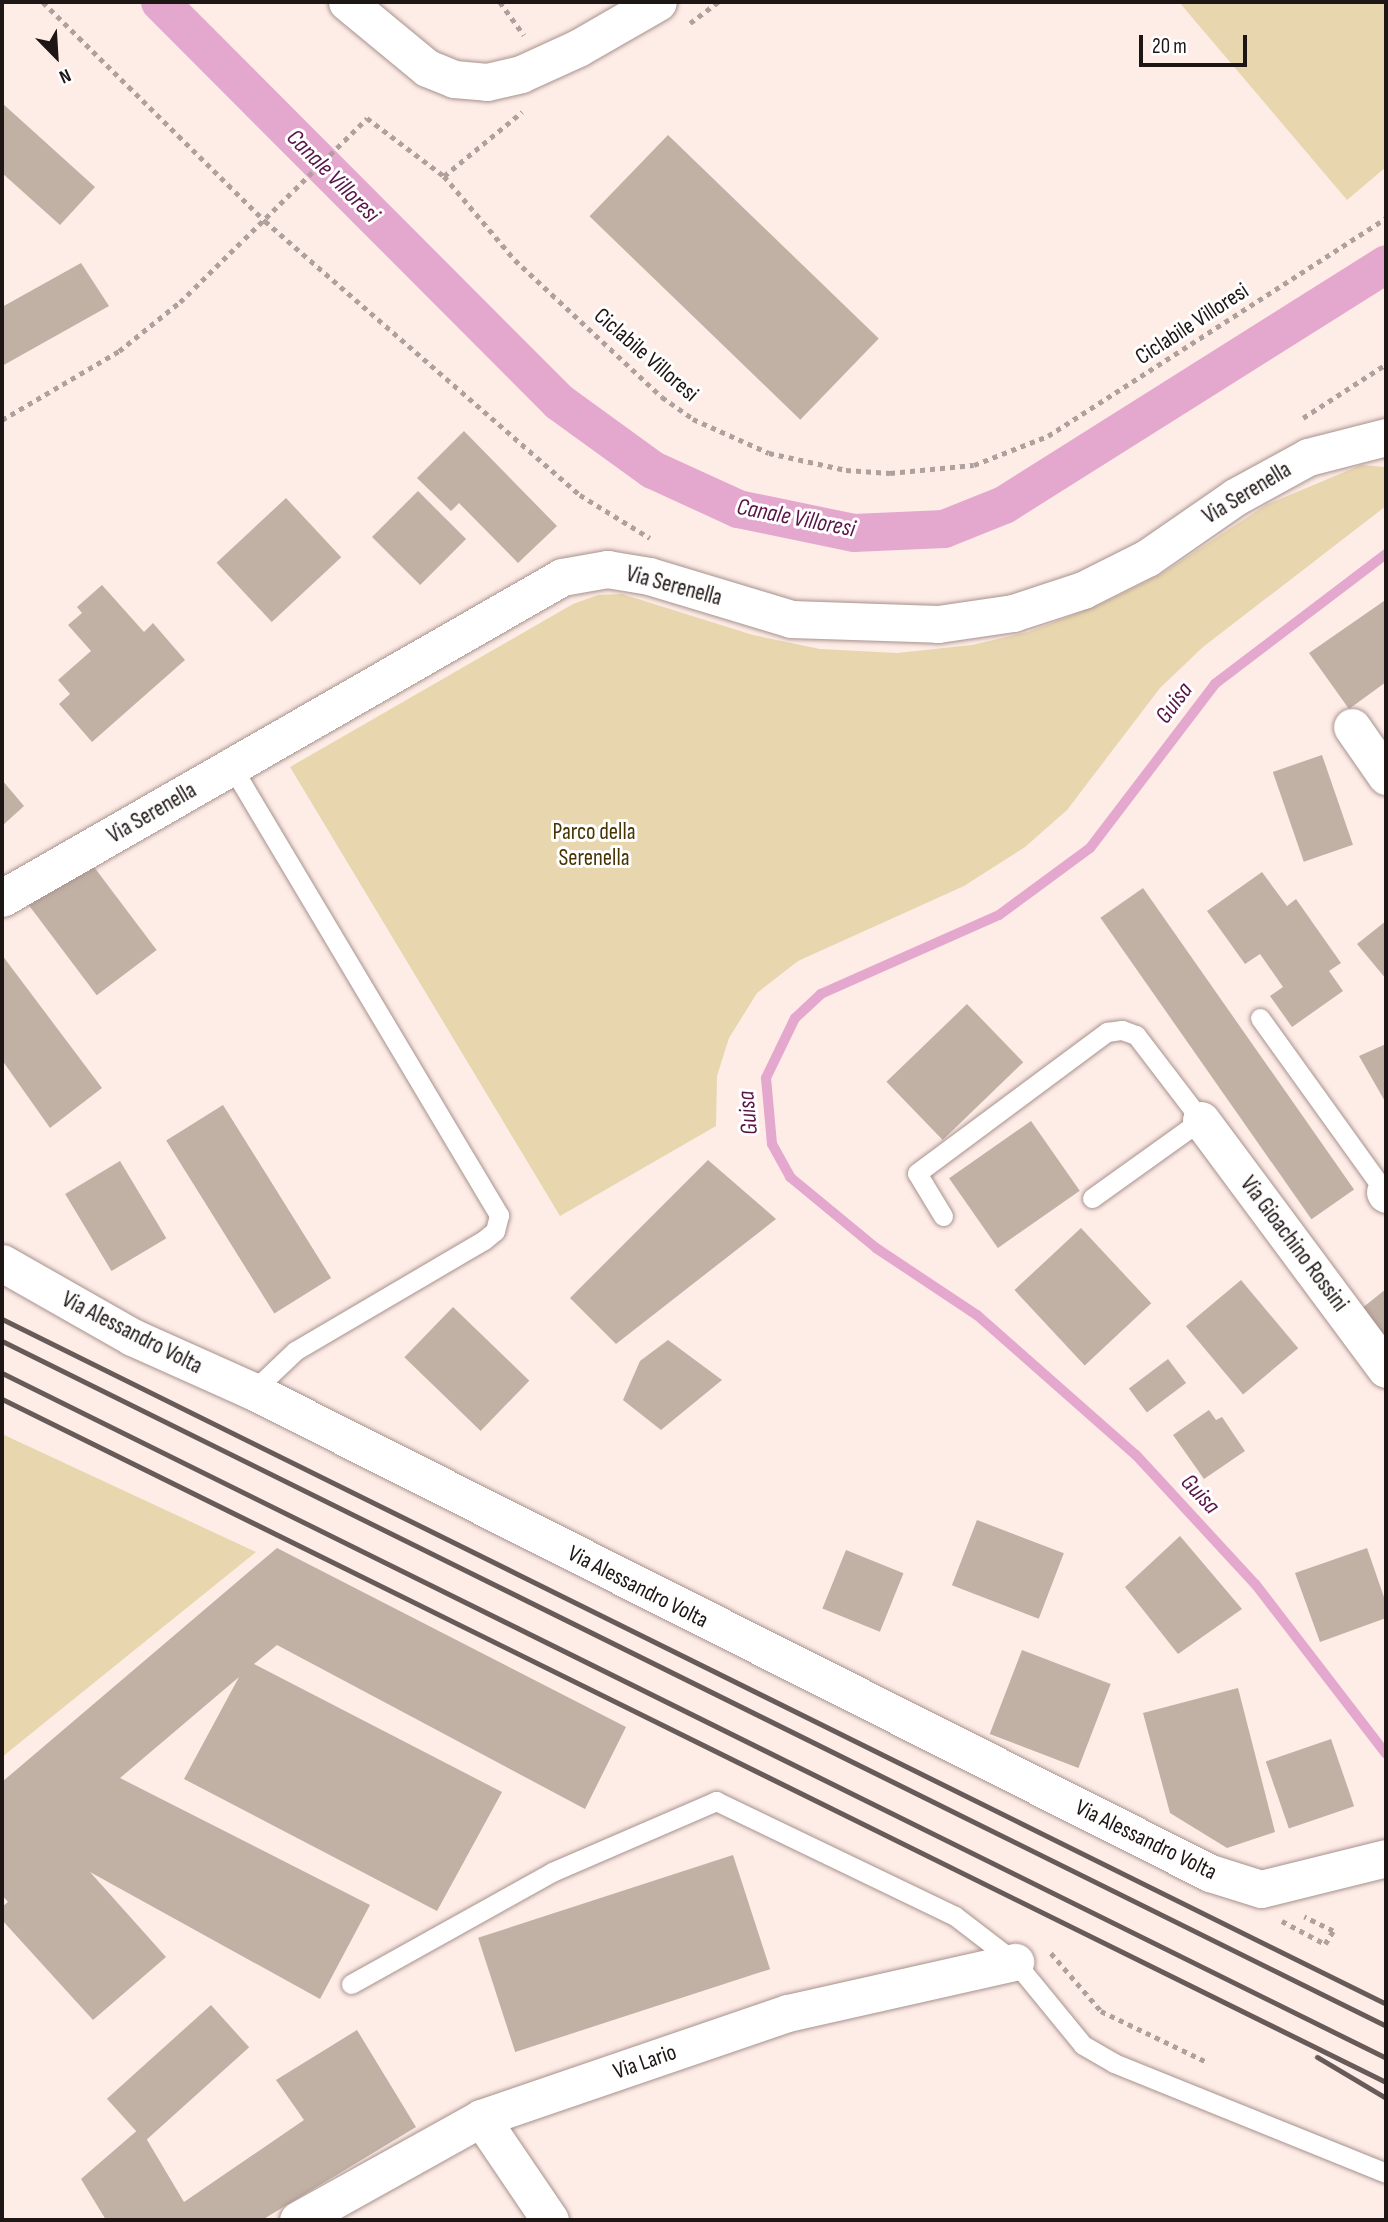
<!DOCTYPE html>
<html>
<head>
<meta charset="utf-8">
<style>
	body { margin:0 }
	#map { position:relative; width:1388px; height:2222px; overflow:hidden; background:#feece7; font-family:"Sofia Sans Condensed",sans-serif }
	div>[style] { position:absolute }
	.green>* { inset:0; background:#e8d6af }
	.stream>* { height:10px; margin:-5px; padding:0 5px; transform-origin:5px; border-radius:5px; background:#e4a8ce }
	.canal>* { height:38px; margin:-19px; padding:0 19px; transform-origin:19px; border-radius:19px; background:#e4a8ce }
	.building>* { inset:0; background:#c1b0a4; transform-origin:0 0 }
	.path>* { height:4.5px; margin-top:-2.25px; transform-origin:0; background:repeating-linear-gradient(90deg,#aea09c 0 5px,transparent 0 10px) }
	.roads { filter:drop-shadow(0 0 2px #a7928d) drop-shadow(0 0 2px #a7928d) }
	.lane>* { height:19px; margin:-9.5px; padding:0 9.5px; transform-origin:9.5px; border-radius:9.5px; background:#fff }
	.street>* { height:37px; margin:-18.5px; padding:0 18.5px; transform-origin:18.5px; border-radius:18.5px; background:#fff }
	.rail>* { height:5px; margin:-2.5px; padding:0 2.5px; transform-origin:2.5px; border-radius:2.5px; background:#665b59 }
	span { translate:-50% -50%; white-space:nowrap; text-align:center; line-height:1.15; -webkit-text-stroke:6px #fff; paint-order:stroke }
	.street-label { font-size:23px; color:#1e1615 }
	.park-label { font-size:23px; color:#473400 }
	.water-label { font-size:24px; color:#591547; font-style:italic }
	.frame { position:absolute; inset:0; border:4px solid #1e1615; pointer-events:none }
	.north { position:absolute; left:21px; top:21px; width:70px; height:70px; -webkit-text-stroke:5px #fff; paint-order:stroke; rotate:156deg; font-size:19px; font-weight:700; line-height:28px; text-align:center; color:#1e1615 }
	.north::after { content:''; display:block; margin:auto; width:24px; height:32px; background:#1e1615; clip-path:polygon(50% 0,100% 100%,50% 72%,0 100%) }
	.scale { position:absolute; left:1139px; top:35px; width:108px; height:32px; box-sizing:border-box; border:4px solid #1e1615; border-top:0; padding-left:9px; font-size:21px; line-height:24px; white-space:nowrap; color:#1e1615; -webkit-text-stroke:5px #fff; paint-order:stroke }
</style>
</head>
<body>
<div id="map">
	<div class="green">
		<i style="clip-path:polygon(1179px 2px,1386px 2px,1386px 167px,1347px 200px)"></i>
		<i style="clip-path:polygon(1361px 465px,1386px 467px,1386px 506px,1203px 647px,1160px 688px,1067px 810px,1025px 847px,964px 886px,798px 961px,757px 993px,729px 1038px,717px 1076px,716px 1126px,560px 1216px,290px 767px,573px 604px,598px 595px,622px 594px,753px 635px,820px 649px,897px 653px,972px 645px,1028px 632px,1097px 606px,1161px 574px,1266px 505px)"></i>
		<i style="clip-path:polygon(2px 1434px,256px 1552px,2px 1757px)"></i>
	</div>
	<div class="stream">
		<i style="left:1386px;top:554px;width:215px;rotate:142.8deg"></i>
		<i style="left:1215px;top:684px;width:206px;rotate:127.3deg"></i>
		<i style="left:1090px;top:848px;width:113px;rotate:143.6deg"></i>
		<i style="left:999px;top:915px;width:195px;rotate:156.1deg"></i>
		<i style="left:821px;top:994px;width:35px;rotate:137deg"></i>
		<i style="left:795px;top:1018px;width:67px;rotate:115.8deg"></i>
		<i style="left:766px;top:1078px;width:66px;rotate:84.8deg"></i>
		<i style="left:772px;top:1144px;width:38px;rotate:61deg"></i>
		<i style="left:790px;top:1177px;width:112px;rotate:39.5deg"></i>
		<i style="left:876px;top:1248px;width:121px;rotate:33.6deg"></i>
		<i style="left:977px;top:1315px;width:212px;rotate:41.4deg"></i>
		<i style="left:1136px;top:1455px;width:177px;rotate:47.3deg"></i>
		<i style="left:1256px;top:1585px;width:213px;rotate:52.4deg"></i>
	</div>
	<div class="canal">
		<i style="left:160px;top:2px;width:565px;rotate:45.07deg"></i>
		<i style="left:559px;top:402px;width:116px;rotate:35.9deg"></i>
		<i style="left:653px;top:470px;width:94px;rotate:24.6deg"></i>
		<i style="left:738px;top:509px;width:118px;rotate:11.7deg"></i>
		<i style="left:854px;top:533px;width:90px;rotate:-2.5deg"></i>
		<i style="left:944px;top:529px;width:65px;rotate:-21.8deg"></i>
		<i style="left:1004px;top:505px;width:452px;rotate:-32.2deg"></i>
	</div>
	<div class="building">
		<i style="clip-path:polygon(2px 103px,95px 187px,60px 225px,2px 173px)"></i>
		<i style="left:668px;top:135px;width:293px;height:113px;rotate:44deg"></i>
		<i style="clip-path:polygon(81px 263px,109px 306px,2px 366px,2px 307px)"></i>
		<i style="clip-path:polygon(464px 431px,557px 526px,518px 563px,459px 503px,451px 511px,417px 478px)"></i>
		<i style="left:418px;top:491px;width:68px;height:65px;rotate:45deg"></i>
		<i style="left:286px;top:498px;width:81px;height:95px;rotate:47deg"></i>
		<i style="clip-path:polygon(102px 585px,144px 632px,153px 623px,185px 660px,92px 742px,59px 704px,70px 694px,58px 680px,91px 651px,68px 625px,82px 613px,77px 607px)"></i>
		<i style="clip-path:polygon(1384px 601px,1386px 682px,1349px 709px,1309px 653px)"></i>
		<i style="left:1322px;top:755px;width:95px;height:52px;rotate:71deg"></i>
		<i style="clip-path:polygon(2px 780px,24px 806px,2px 826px)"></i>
		<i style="left:85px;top:855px;width:119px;height:75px;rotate:53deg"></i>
		<i style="clip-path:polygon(1262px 872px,1287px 906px,1296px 899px,1341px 963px,1329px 971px,1343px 991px,1292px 1027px,1270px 996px,1283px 987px,1260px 954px,1245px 964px,1207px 911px)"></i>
		<i style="left:1143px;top:888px;width:368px;height:52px;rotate:55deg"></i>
		<i style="clip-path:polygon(1386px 921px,1386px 979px,1357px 944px)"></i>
		<i style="clip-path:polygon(2px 955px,102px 1088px,50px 1128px,2px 1060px)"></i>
		<i style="left:967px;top:1004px;width:81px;height:112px;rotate:46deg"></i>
		<i style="clip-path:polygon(1386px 1044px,1386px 1103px,1359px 1056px)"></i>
		<i style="left:223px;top:1105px;width:204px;height:67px;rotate:58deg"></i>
		<i style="left:1031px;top:1121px;width:85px;height:100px;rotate:55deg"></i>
		<i style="clip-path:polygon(708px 1160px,776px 1219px,616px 1344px,570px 1298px)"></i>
		<i style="left:120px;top:1161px;width:90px;height:64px;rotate:59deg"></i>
		<i style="left:1081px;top:1228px;width:103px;height:91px;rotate:47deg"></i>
		<i style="left:1241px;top:1280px;width:89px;height:72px;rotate:50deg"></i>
		<i style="clip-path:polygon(1386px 1289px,1386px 1350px,1356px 1313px)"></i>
		<i style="left:453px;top:1307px;width:106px;height:70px;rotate:44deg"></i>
		<i style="clip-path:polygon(668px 1340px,722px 1380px,661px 1430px,623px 1400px,640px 1361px)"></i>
		<i style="left:1168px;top:1359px;width:30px;height:49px;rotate:53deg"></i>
		<i style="clip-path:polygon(1209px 1410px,1216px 1420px,1222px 1417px,1245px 1451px,1204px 1479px,1173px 1435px)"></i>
		<i style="left:977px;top:1520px;width:93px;height:70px;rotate:21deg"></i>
		<i style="clip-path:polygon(1180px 1536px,1242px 1609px,1178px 1654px,1125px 1587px)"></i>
		<i style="clip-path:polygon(277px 1548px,626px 1727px,585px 1809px,277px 1645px,254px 1664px,502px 1792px,437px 1911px,184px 1779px,239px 1677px,120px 1778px,370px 1905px,320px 1999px,90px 1872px,166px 1957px,93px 2020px,2px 1920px,2px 1907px,8px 1902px,2px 1895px,2px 1782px)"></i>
		<i style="clip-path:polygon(1367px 1548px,1386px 1603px,1386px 1618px,1320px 1642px,1295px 1573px)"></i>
		<i style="left:846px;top:1550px;width:62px;height:63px;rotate:22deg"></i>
		<i style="left:1022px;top:1650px;width:95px;height:90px;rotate:21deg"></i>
		<i style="clip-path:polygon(1238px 1688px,1275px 1832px,1227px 1848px,1170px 1813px,1143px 1713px)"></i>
		<i style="left:1331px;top:1739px;width:71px;height:69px;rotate:71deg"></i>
		<i style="left:733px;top:1855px;width:120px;height:268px;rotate:72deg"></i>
		<i style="left:211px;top:2005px;width:57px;height:140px;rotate:48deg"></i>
		<i style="clip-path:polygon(357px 2030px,416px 2127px,262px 2220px,106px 2220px,81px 2179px,140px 2128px,184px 2202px,304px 2120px,276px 2080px)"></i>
	</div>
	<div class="path">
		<i style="left:43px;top:2px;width:312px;rotate:44.6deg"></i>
		<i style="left:265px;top:221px;width:417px;rotate:41deg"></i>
		<i style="left:580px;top:495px;width:82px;rotate:31.6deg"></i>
		<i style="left:500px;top:2px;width:41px;rotate:54deg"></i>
		<i style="left:690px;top:23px;width:35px;rotate:-37deg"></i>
		<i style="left:444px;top:176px;width:101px;rotate:-39.4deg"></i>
		<i style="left:1303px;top:418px;width:99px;rotate:-33deg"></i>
		<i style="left:2px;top:420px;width:136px;rotate:-30.5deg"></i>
		<i style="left:119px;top:351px;width:78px;rotate:-38.8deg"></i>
		<i style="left:180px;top:302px;width:262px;rotate:-44.5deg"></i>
		<i style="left:367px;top:118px;width:96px;rotate:37deg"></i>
		<i style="left:444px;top:176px;width:110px;rotate:49.8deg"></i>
		<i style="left:515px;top:260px;width:201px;rotate:43deg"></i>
		<i style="left:662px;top:397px;width:38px;rotate:35deg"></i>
		<i style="left:693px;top:419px;width:83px;rotate:24.1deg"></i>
		<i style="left:769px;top:453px;width:79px;rotate:12.4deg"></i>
		<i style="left:846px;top:470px;width:44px;rotate:3.9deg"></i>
		<i style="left:890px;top:473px;width:84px;rotate:-5.4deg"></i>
		<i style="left:974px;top:465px;width:79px;rotate:-21.4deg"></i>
		<i style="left:1048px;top:436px;width:402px;rotate:-32.8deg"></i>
		<i style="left:1282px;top:1921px;width:49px;rotate:28.1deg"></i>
		<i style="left:1325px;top:1944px;width:15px;rotate:-58deg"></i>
		<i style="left:1333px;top:1931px;width:32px;rotate:-154deg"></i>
		<i style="left:1051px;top:1953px;width:77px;rotate:49.2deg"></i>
		<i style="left:1101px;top:2011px;width:120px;rotate:25.7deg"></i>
	</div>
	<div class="roads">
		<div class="lane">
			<i style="left:232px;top:767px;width:522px;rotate:59.21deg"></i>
			<i style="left:499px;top:1215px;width:16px;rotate:104deg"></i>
			<i style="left:495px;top:1231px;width:14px;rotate:141deg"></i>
			<i style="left:484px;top:1240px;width:219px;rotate:149.6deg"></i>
			<i style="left:295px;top:1351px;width:58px;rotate:136.4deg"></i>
			<i style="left:1260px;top:1018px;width:214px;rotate:54.3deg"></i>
			<i style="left:943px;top:1216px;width:50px;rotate:-121.2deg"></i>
			<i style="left:917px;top:1173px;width:237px;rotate:-36.6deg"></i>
			<i style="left:1107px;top:1032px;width:15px;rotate:-8deg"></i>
			<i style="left:1122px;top:1030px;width:15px;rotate:20deg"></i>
			<i style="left:1136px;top:1035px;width:107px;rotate:52.6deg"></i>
			<i style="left:1201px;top:1120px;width:134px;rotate:144.4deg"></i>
			<i style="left:351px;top:1984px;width:230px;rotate:-29.1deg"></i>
			<i style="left:552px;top:1872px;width:179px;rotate:-23.4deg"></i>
			<i style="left:716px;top:1801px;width:265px;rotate:25.7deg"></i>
			<i style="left:955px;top:1916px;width:76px;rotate:37.5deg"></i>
			<i style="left:1015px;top:1962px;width:107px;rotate:50.7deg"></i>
			<i style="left:1083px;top:2045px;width:36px;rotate:30deg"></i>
			<i style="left:1114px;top:2063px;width:293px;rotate:22deg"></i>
		</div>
		<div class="street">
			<i style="left:347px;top:2px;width:104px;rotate:39.5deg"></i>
			<i style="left:427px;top:68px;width:29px;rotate:22deg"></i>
			<i style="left:454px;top:79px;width:33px;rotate:5deg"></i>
			<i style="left:487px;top:82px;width:35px;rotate:-13deg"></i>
			<i style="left:521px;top:74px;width:63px;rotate:-24.5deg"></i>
			<i style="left:578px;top:48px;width:92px;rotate:-29.9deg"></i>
			<i style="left:1352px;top:727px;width:60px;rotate:55.2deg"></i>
			<i style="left:2px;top:898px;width:645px;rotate:-29.82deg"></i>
			<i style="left:562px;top:577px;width:46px;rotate:-10.1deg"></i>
			<i style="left:607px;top:569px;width:43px;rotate:9.5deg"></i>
			<i style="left:649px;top:576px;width:148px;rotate:16.8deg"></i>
			<i style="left:791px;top:619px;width:147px;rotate:1.9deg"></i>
			<i style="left:938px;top:624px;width:76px;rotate:-8.3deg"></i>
			<i style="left:1013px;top:613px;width:74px;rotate:-18.2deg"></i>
			<i style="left:1083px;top:590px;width:72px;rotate:-26.6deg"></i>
			<i style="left:1147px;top:558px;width:107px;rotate:-34.7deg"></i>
			<i style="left:1235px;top:497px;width:83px;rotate:-28.7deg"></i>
			<i style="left:1308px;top:457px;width:81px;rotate:-14.4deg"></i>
			<i style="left:1201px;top:1120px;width:310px;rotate:53.4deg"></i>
			<i style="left:1385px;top:1192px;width:2px;rotate:63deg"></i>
			<i style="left:2px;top:1263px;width:150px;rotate:29.6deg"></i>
			<i style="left:132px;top:1337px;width:133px;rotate:24.1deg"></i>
			<i style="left:253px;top:1391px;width:1072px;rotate:26.73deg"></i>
			<i style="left:1210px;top:1873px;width:53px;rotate:17.4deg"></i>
			<i style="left:1261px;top:1889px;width:129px;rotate:-13.9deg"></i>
			<i style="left:481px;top:2118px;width:123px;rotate:55.9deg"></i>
			<i style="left:298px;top:2220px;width:210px;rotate:-29.1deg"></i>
			<i style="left:481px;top:2118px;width:324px;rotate:-18.9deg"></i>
			<i style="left:788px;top:2013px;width:233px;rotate:-12.7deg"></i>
		</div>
	</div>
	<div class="rail">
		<i style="left:2px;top:1319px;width:1544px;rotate:26.33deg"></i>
		<i style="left:2px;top:1341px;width:1544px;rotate:26.33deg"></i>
		<i style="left:2px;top:1373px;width:1544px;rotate:26.33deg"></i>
		<i style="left:2px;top:1399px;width:1543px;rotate:26.27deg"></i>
		<i style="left:1317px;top:2057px;width:80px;rotate:30.7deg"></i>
	</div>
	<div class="street-label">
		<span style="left:1192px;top:324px;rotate:-33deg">Ciclabile Villoresi</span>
		<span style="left:646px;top:355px;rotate:41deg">Ciclabile Villoresi</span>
		<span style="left:1247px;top:493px;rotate:-31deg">Via Serenella</span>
		<span style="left:674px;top:586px;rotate:15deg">Via Serenella</span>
		<span style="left:152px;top:813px;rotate:-30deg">Via Serenella</span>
		<span style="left:1294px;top:1244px;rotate:53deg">Via Gioachino Rossini</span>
		<span style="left:132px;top:1333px;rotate:27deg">Via Alessandro Volta</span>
		<span style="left:638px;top:1587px;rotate:27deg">Via Alessandro Volta</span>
		<span style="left:1146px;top:1840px;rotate:26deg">Via Alessandro Volta</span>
		<span style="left:645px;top:2062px;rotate:-19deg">Via Lario</span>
	</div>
	<div class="park-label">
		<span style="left:594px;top:845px">Parco della<br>Serenella</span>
	</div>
	<div class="water-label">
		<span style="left:333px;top:176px;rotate:45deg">Canale Villoresi</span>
		<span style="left:796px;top:518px;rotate:11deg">Canale Villoresi</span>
		<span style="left:1174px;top:703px;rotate:-53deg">Guisa</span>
		<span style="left:748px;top:1113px;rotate:-95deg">Guisa</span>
		<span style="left:1200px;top:1494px;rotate:47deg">Guisa</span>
	</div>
	<div class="frame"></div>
	<div class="north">N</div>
	<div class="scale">20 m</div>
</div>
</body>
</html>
